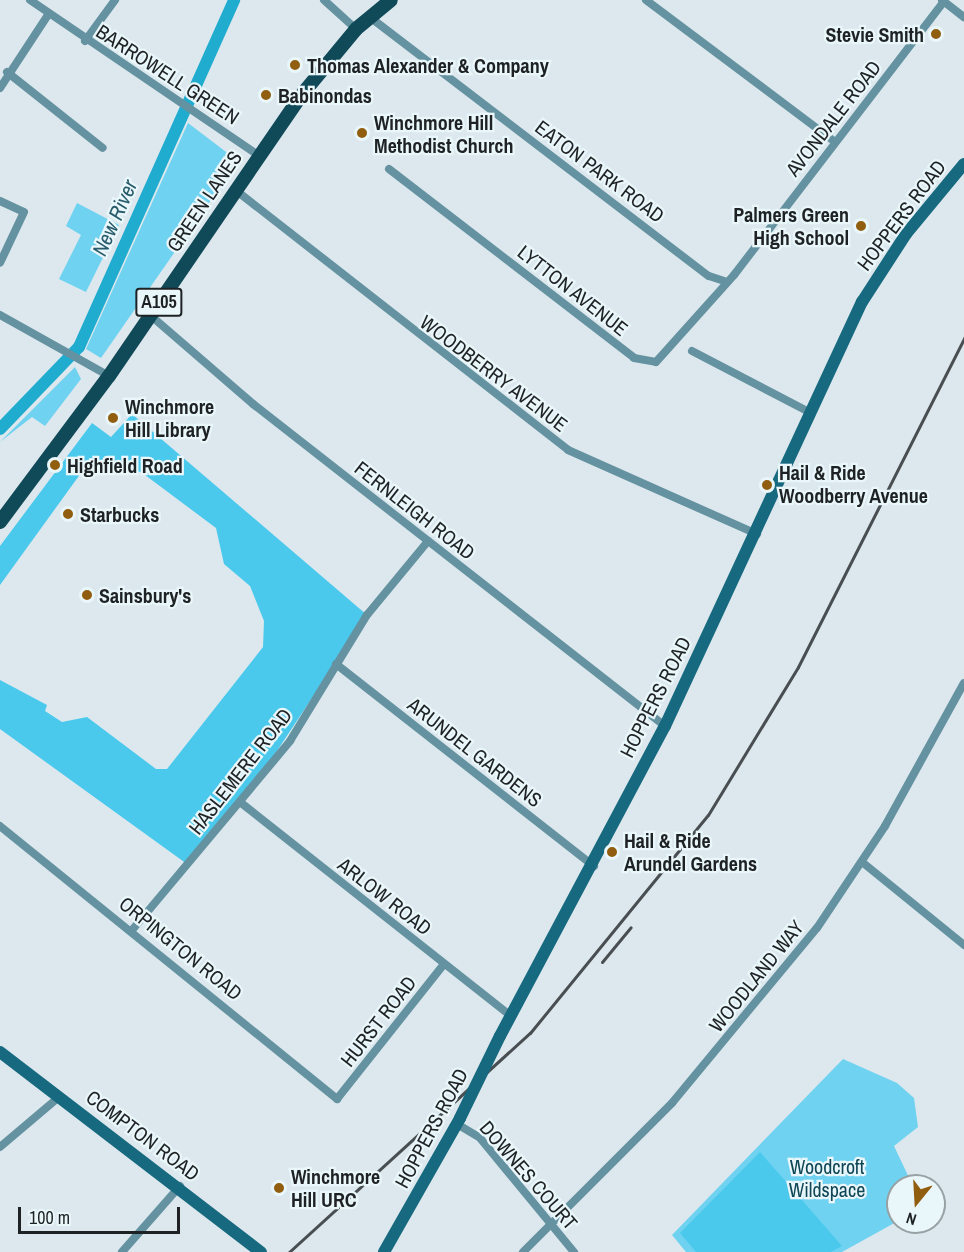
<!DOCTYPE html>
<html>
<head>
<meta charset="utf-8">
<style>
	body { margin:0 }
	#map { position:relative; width:964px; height:1252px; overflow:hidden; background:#dce8ed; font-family:"Archivo Narrow",sans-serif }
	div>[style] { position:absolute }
	.green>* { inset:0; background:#6fd2f1 }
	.forest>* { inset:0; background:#4ac9ed }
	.canal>* { height:12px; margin:-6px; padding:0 6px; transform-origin:6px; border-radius:6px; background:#20accf }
	.street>* { height:8px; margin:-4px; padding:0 4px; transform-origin:4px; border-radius:4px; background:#6592a1 }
	.secondary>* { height:12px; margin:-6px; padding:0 6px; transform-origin:6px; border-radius:6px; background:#17697f }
	.primary>* { height:14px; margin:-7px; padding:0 7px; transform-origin:7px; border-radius:7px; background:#104958 }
	.rail>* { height:3px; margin:-1.5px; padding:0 1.5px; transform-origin:1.5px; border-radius:1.5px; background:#484e51 }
	.secondary-bridge>* { height:12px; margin:-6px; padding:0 6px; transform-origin:6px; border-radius:6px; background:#17697f }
	.dots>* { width:16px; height:16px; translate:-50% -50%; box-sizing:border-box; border:3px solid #e9f6fa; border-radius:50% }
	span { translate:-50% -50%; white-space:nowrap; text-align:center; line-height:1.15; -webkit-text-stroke:4.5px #e9f6fa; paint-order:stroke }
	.shield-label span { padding:2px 4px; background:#e9f6fa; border:2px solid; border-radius:4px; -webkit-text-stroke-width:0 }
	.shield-label { font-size:18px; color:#1e2224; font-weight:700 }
	.poi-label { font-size:20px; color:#1e2224; font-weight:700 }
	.right { translate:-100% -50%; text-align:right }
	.left { translate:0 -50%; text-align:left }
	.street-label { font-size:20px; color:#1e2224 }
	.park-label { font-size:20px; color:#0f4655 }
	.water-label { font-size:21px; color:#285b6b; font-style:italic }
	.north { position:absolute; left:886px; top:1174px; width:60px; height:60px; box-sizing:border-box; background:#e9f6fa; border:2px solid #98a1a4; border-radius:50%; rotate:198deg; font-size:16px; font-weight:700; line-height:24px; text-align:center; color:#1e2224 }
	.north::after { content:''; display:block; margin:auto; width:21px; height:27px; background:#915d0e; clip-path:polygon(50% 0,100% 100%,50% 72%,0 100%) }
	.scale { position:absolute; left:18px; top:1207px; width:162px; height:27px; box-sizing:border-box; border:3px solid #1e2224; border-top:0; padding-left:8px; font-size:18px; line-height:21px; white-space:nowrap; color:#1e2224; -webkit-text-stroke:4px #e9f6fa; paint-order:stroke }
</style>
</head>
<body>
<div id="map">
	<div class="green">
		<i style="clip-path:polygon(188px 123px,238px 161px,101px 358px,86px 349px)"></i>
		<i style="clip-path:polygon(77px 203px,119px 225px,86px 292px,59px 279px,81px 235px,66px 226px)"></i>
		<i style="clip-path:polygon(75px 367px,81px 379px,45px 426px,32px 417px,0 442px)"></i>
		<i style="clip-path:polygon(843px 1059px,897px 1083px,914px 1098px,918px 1127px,894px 1146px,913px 1186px,898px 1186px,898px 1221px,842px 1252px,686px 1252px,672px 1235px)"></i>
	</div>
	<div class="forest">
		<i style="clip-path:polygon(132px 414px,367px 615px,259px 778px,187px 864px,0 729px,0 680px,47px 705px,45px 711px,62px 722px,87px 717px,156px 769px,167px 769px,263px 647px,264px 621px,250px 586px,224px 564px,216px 528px,141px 472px,101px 463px,81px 473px,0 585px,0 546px,92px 423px,111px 437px)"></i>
		<i style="clip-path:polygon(760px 1152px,842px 1246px,831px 1252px,696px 1252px,680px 1233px)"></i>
	</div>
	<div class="canal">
		<i style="left:0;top:429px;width:114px;rotate:-46.1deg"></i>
		<i style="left:79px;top:347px;width:380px;rotate:-65.9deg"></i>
	</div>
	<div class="street">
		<i style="left:30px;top:0;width:276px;rotate:34.2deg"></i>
		<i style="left:324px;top:0;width:43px;rotate:42.2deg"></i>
		<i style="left:646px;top:0;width:235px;rotate:36.9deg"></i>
		<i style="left:942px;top:0;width:28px;rotate:38deg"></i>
		<i style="left:371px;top:18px;width:425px;rotate:37.4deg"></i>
		<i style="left:709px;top:276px;width:16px;rotate:18deg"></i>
		<i style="left:85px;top:41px;width:51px;rotate:-53.8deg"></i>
		<i style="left:7px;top:72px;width:122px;rotate:38.4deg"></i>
		<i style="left:0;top:88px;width:87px;rotate:-56.7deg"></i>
		<i style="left:389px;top:169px;width:309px;rotate:37.6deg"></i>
		<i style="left:634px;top:358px;width:22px;rotate:10deg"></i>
		<i style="left:656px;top:362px;width:117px;rotate:-48.1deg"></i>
		<i style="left:734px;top:275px;width:345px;rotate:-52.5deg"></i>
		<i style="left:238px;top:192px;width:419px;rotate:38deg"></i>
		<i style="left:568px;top:450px;width:207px;rotate:24deg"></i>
		<i style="left:0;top:201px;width:26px;rotate:25deg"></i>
		<i style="left:24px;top:212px;width:56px;rotate:115.2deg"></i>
		<i style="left:0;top:315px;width:125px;rotate:29.2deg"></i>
		<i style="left:150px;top:315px;width:136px;rotate:40.8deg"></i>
		<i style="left:253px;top:404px;width:523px;rotate:38.01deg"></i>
		<i style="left:692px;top:351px;width:132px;rotate:27.5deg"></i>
		<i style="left:336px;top:664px;width:328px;rotate:38.1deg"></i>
		<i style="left:240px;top:802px;width:344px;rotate:38.3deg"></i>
		<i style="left:0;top:826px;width:434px;rotate:39deg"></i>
		<i style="left:337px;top:1099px;width:172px;rotate:-51.6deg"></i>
		<i style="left:862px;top:862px;width:132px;rotate:39.1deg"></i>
		<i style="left:133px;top:929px;width:245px;rotate:-50.1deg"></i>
		<i style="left:290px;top:741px;width:148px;rotate:-58.6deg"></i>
		<i style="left:367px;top:615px;width:96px;rotate:-50.5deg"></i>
		<i style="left:457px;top:1124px;width:27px;rotate:31deg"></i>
		<i style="left:480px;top:1138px;width:148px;rotate:50.5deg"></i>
		<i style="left:0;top:1147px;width:77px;rotate:-40.3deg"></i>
		<i style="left:122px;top:1252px;width:88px;rotate:-48.7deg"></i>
		<i style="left:523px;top:1252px;width:211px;rotate:-45deg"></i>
		<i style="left:672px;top:1103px;width:227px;rotate:-50.4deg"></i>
		<i style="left:817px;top:928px;width:123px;rotate:-56.3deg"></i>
		<i style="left:885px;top:826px;width:163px;rotate:-61.1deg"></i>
	</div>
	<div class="secondary">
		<i style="left:500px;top:1036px;width:351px;rotate:-62deg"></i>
		<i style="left:665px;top:726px;width:468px;rotate:-65.1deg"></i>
		<i style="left:862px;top:302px;width:81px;rotate:-57.1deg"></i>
		<i style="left:906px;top:234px;width:91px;rotate:-50.4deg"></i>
		<i style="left:0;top:1052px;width:329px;rotate:37.5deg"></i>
		<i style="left:384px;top:1252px;width:154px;rotate:-60.4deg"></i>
	</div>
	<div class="primary">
		<i style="left:0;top:522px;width:182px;rotate:-53.3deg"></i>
		<i style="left:109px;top:376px;width:337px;rotate:-55.6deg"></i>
		<i style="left:299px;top:98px;width:89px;rotate:-50.4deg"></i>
		<i style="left:356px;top:29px;width:45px;rotate:-39.6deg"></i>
	</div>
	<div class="rail">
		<i style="left:602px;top:962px;width:45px;rotate:-50.4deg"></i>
		<i style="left:289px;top:1252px;width:326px;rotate:-42.3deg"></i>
		<i style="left:530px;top:1033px;width:281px;rotate:-50.8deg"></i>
		<i style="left:708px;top:815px;width:173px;rotate:-58.7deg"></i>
		<i style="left:798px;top:667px;width:369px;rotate:-63.2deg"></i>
	</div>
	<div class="secondary-bridge">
		<i style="left:460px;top:1118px;width:91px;rotate:-64deg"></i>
	</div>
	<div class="dots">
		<i style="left:936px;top:34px;background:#915d0e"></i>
		<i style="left:295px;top:65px;background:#915d0e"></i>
		<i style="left:266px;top:95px;background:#915d0e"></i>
		<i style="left:362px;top:133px;background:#915d0e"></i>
		<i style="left:861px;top:226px;background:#915d0e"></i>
		<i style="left:113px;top:418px;background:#915d0e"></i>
		<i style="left:55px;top:465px;background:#915d0e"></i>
		<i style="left:767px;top:485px;background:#915d0e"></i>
		<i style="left:68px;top:514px;background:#915d0e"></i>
		<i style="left:87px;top:595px;background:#915d0e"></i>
		<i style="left:612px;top:852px;background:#915d0e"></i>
		<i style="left:279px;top:1188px;background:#915d0e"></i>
	</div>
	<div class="shield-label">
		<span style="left:159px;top:302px">A105</span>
	</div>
	<div class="poi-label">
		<span class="right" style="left:924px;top:34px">Stevie Smith</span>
		<span class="left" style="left:307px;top:65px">Thomas Alexander &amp; Company</span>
		<span class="left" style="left:278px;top:95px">Babinondas</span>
		<span class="left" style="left:374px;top:134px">Winchmore Hill<br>Methodist Church</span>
		<span class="right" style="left:849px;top:226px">Palmers Green<br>High School</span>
		<span class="left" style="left:125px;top:418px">Winchmore<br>Hill Library</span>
		<span class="left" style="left:67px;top:465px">Highfield Road</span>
		<span class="left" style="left:779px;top:484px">Hail &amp; Ride<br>Woodberry Avenue</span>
		<span class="left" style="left:80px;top:514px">Starbucks</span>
		<span class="left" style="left:99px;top:595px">Sainsbury's</span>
		<span class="left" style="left:624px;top:852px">Hail &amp; Ride<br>Arundel Gardens</span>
		<span class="left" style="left:291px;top:1188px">Winchmore<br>Hill URC</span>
	</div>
	<div class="street-label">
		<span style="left:168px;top:74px;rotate:33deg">BARROWELL GREEN</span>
		<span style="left:833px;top:118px;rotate:-52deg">AVONDALE ROAD</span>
		<span style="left:600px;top:171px;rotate:37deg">EATON PARK ROAD</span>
		<span style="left:204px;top:201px;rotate:-56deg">GREEN LANES</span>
		<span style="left:901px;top:215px;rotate:-53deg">HOPPERS ROAD</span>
		<span style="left:573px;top:290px;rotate:38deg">LYTTON AVENUE</span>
		<span style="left:494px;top:373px;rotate:37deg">WOODBERRY AVENUE</span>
		<span style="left:415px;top:510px;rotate:38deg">FERNLEIGH ROAD</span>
		<span style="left:655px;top:697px;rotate:-63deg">HOPPERS ROAD</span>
		<span style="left:475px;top:752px;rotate:38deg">ARUNDEL GARDENS</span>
		<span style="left:240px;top:771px;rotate:-52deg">HASLEMERE ROAD</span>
		<span style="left:385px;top:896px;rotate:38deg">ARLOW ROAD</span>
		<span style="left:181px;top:948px;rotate:39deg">ORPINGTON ROAD</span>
		<span style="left:756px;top:976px;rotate:-51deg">WOODLAND WAY</span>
		<span style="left:378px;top:1021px;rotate:-52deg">HURST ROAD</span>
		<span style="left:431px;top:1128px;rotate:-62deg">HOPPERS ROAD</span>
		<span style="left:143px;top:1135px;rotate:37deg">COMPTON ROAD</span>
		<span style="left:529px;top:1175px;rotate:49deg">DOWNES COURT</span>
	</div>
	<div class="park-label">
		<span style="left:827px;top:1178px">Woodcroft<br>Wildspace</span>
	</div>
	<div class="water-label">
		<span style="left:115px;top:218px;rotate:-66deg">New River</span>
	</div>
	<div class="north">N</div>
	<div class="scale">100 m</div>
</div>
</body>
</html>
